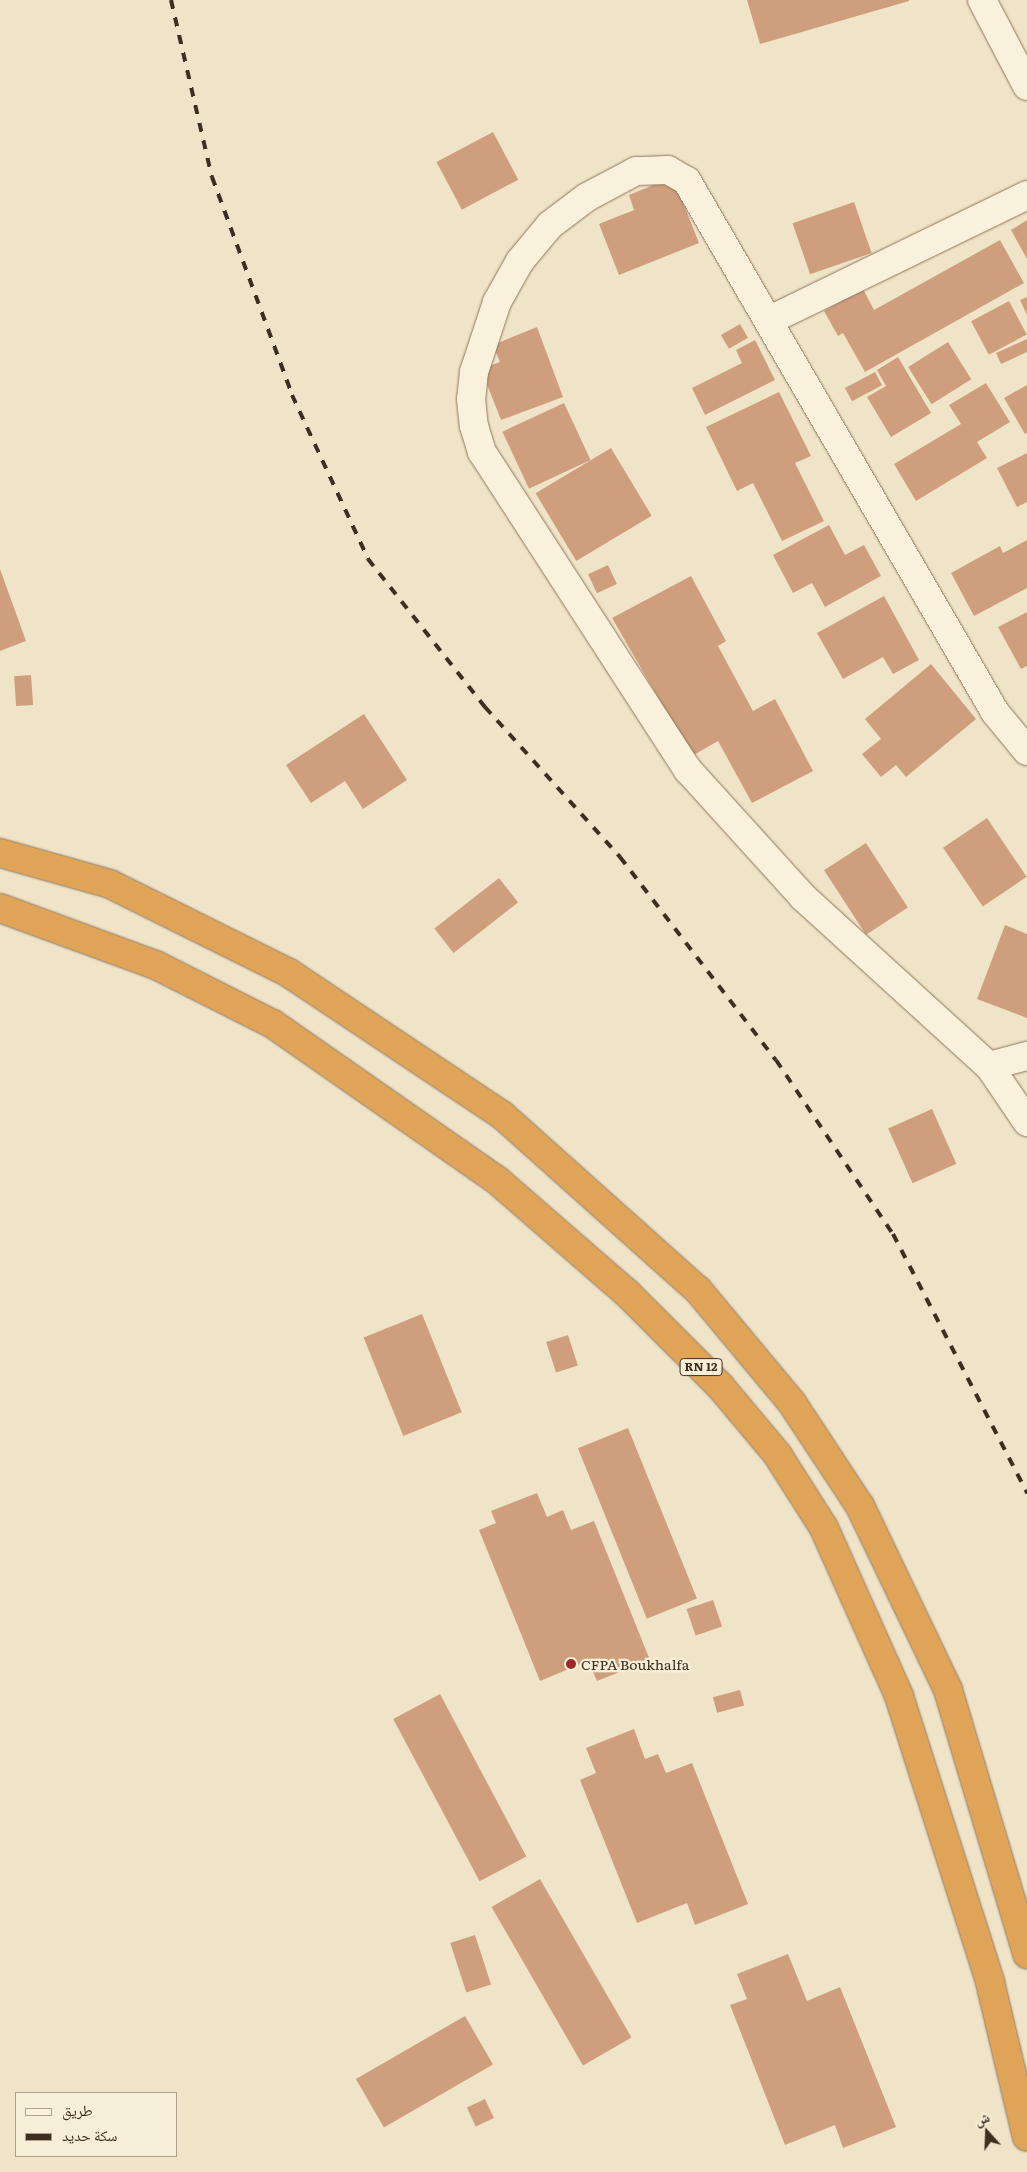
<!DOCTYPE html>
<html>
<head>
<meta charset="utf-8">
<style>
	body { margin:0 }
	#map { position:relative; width:1027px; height:2172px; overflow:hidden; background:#f0e4c8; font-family:Literata,"Noto Naskh Arabic",serif }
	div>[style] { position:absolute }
	.building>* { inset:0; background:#cf9f7d; transform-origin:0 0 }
	.roads { filter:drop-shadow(0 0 1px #8d765c) drop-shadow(0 0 1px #8d765c) }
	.minor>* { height:28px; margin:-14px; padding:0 14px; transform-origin:14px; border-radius:14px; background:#faf1dc }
	.highway>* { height:28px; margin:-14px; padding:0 14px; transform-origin:14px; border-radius:14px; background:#e0a458 }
	.rail>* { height:4px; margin-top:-2px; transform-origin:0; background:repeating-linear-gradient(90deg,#3d2e20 0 9px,transparent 0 18px) }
	.dots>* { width:14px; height:14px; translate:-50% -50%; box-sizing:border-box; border:2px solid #f7eed8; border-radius:50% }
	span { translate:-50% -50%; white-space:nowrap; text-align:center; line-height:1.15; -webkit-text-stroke:4.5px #f7eed8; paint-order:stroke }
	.shield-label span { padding:1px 4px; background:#f7eed8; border:1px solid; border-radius:4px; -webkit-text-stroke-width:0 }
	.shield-label { font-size:12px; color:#3d2e20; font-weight:700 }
	.poi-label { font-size:14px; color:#3d2e20 }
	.left { translate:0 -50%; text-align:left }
	.legend { position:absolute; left:15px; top:2092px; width:162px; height:65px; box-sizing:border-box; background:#f7eed8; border:1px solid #ada18e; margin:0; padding:6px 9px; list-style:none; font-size:15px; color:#3d2e20 }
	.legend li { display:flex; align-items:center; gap:10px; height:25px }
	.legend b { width:25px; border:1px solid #ada18e }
	.north { position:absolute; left:962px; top:2107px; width:50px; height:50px; -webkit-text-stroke:4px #f7eed8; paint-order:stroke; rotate:340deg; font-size:14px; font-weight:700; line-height:20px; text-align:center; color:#3d2e20 }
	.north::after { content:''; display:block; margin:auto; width:18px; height:22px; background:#3d2e20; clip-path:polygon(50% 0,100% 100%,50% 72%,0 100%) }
</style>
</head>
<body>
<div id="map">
	<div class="building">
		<i style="clip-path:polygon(747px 0,909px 0,909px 1px,760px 44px)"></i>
		<i style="left:493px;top:132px;width:54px;height:64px;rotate:62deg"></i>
		<i style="clip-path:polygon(673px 177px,699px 243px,619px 275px,599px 224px,634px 210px,629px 195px)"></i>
		<i style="left:854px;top:202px;width:54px;height:65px;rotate:71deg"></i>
		<i style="clip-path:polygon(1027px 220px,1027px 259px,1011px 230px)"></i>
		<i style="clip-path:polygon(1000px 240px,1024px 283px,865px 372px,843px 333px,838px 336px,824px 311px,863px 289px,874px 310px)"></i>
		<i style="clip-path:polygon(1027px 297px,1027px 315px,1020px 300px)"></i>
		<i style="left:1009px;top:301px;width:38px;height:43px;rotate:62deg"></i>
		<i style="left:740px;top:324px;width:16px;height:22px;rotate:60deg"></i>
		<i style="clip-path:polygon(537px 327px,563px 397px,501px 420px,481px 369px,500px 362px,493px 345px)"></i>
		<i style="clip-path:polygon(1027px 339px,1027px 352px,1001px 364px,996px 353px)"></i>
		<i style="clip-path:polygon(755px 340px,775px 380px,705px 415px,692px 388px,742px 363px,736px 350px)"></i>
		<i style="left:948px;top:342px;width:44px;height:47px;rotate:58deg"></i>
		<i style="clip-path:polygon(898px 357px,931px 413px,891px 437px,867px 397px,886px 386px,877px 370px)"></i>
		<i style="left:875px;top:372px;width:15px;height:34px;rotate:62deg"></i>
		<i style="clip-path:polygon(986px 383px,1010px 422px,977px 442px,987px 458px,916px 501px,894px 464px,961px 424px,949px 405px)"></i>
		<i style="clip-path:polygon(1027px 385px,1027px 433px,1025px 434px,1004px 398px)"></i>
		<i style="clip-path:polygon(779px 392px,811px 456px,795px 463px,824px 521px,782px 541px,753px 483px,737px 491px,706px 427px)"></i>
		<i style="left:564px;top:403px;width:63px;height:68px;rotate:65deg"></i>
		<i style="left:611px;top:448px;width:79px;height:88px;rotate:59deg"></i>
		<i style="clip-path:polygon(1027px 453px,1027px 502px,1017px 507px,997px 468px)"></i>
		<i style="clip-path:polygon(829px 525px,845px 555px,864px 545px,881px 576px,825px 607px,812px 583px,793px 593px,773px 555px)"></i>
		<i style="clip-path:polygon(1027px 540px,1027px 588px,974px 616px,951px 573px,1000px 546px,1003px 553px)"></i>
		<i style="left:608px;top:565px;width:21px;height:22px;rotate:65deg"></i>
		<i style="clip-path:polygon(0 569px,26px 641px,0 651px)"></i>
		<i style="clip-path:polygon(691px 576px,726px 641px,718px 646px,753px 711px,775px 699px,813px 771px,752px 803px,718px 741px,692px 756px,612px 618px)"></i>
		<i style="clip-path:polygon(884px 596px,919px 660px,893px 674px,883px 657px,843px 679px,817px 633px)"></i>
		<i style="clip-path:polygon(1027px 612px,1027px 666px,1021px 669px,998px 627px)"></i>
		<i style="clip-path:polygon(931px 664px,976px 719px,906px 777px,896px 765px,881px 777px,862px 754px,881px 739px,865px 719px)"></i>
		<i style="left:31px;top:675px;width:30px;height:17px;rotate:86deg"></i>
		<i style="clip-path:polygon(364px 714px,407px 780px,363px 809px,345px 781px,311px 803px,286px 765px)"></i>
		<i style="left:987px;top:818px;width:71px;height:53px;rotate:56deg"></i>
		<i style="left:866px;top:843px;width:77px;height:50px;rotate:57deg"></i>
		<i style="left:499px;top:878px;width:31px;height:82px;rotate:52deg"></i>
		<i style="clip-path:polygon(1005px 925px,1027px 934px,1027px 1018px,977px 999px)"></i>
		<i style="left:932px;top:1109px;width:60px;height:48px;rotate:66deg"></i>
		<i style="left:422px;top:1314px;width:106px;height:63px;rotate:68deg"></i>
		<i style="left:568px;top:1335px;width:32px;height:23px;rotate:72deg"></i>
		<i style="left:628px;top:1428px;width:184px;height:54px;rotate:68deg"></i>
		<i style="clip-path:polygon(537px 1493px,547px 1517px,563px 1510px,571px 1530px,594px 1521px,650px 1660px,597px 1681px,588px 1661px,540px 1681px,479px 1530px,496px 1523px,491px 1511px)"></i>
		<i style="left:713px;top:1600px;width:28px;height:28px;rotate:71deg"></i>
		<i style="left:740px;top:1690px;width:16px;height:28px;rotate:75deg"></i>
		<i style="left:440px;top:1694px;width:184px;height:53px;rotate:62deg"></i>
		<i style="clip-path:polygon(634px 1729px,645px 1759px,658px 1754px,666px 1773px,692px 1763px,748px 1904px,695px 1925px,687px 1903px,637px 1923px,580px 1780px,596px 1773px,586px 1748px)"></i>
		<i style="left:540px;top:1879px;width:183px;height:56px;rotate:60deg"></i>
		<i style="left:475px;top:1935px;width:52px;height:26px;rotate:72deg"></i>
		<i style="clip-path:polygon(788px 1954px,807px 2001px,840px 1987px,896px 2127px,843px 2148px,835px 2125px,785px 2145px,730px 2005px,747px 1999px,737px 1974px)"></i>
		<i style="left:465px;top:2016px;width:56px;height:126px;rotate:60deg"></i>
		<i style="left:485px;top:2099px;width:21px;height:20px;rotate:65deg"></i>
	</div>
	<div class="roads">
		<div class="minor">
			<i style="left:982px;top:0;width:97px;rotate:62.4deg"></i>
			<i style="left:770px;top:320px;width:286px;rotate:-25.9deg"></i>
			<i style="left:1027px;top:751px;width:50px;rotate:-129.4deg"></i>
			<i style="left:995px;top:712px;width:614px;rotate:-120.12deg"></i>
			<i style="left:687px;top:181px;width:22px;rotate:-150deg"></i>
			<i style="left:668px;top:170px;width:32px;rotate:178deg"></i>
			<i style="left:636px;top:171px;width:55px;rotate:152deg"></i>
			<i style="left:587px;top:197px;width:46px;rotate:142.9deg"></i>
			<i style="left:550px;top:225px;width:47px;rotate:129.8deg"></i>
			<i style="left:520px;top:261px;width:47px;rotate:119.3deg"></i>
			<i style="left:497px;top:302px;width:74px;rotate:108.2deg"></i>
			<i style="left:474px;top:372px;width:27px;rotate:96deg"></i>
			<i style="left:471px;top:399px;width:27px;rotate:84deg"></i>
			<i style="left:474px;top:426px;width:27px;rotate:73deg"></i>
			<i style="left:482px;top:452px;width:379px;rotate:57.1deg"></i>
			<i style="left:688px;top:770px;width:171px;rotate:47.8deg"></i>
			<i style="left:803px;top:897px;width:251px;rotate:42.3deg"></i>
			<i style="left:989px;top:1066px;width:68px;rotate:55.8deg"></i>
			<i style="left:989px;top:1066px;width:39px;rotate:-15deg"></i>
		</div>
		<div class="highway">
			<i style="left:0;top:853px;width:114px;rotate:15.7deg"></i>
			<i style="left:110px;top:884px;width:200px;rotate:26.4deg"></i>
			<i style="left:289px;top:973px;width:256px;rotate:33.7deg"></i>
			<i style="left:502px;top:1115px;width:263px;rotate:41.8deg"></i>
			<i style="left:698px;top:1290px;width:147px;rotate:50.2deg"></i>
			<i style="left:792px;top:1403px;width:123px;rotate:56.6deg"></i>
			<i style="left:860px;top:1506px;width:204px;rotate:64.4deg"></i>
			<i style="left:948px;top:1690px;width:276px;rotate:73.3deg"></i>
			<i style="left:0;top:908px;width:166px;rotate:20.1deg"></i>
			<i style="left:156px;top:965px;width:131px;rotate:26.8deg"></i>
			<i style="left:273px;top:1024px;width:274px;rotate:34.9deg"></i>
			<i style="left:498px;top:1181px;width:171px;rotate:41deg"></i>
			<i style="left:627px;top:1293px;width:132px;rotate:45deg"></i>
			<i style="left:720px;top:1386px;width:89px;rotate:50deg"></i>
			<i style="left:777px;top:1454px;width:88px;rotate:57.6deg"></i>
			<i style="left:824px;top:1528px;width:184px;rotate:65.9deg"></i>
			<i style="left:899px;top:1696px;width:300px;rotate:72.3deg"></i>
			<i style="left:990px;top:1982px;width:159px;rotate:76.6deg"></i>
		</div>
	</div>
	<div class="rail">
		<i style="left:171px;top:0;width:182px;rotate:77deg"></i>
		<i style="left:212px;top:177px;width:232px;rotate:69.8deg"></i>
		<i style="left:292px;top:395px;width:181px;rotate:65.1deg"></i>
		<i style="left:368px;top:559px;width:189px;rotate:51.7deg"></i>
		<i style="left:485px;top:707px;width:202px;rotate:48deg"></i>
		<i style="left:620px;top:857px;width:256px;rotate:52.5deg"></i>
		<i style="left:776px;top:1060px;width:210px;rotate:56.1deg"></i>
		<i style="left:893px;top:1234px;width:292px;rotate:62.6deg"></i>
	</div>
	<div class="dots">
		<i style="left:571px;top:1664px;background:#9e2a2b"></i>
	</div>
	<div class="shield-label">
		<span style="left:701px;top:1367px">RN 12</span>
	</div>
	<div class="poi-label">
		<span class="left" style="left:581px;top:1664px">CFPA Boukhalfa</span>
	</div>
	<ul class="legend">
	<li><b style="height:6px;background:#faf1dc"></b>طريق</li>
	<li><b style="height:6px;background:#3d2e20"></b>سكة حديد</li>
	</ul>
	<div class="north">ش</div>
</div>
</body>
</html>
